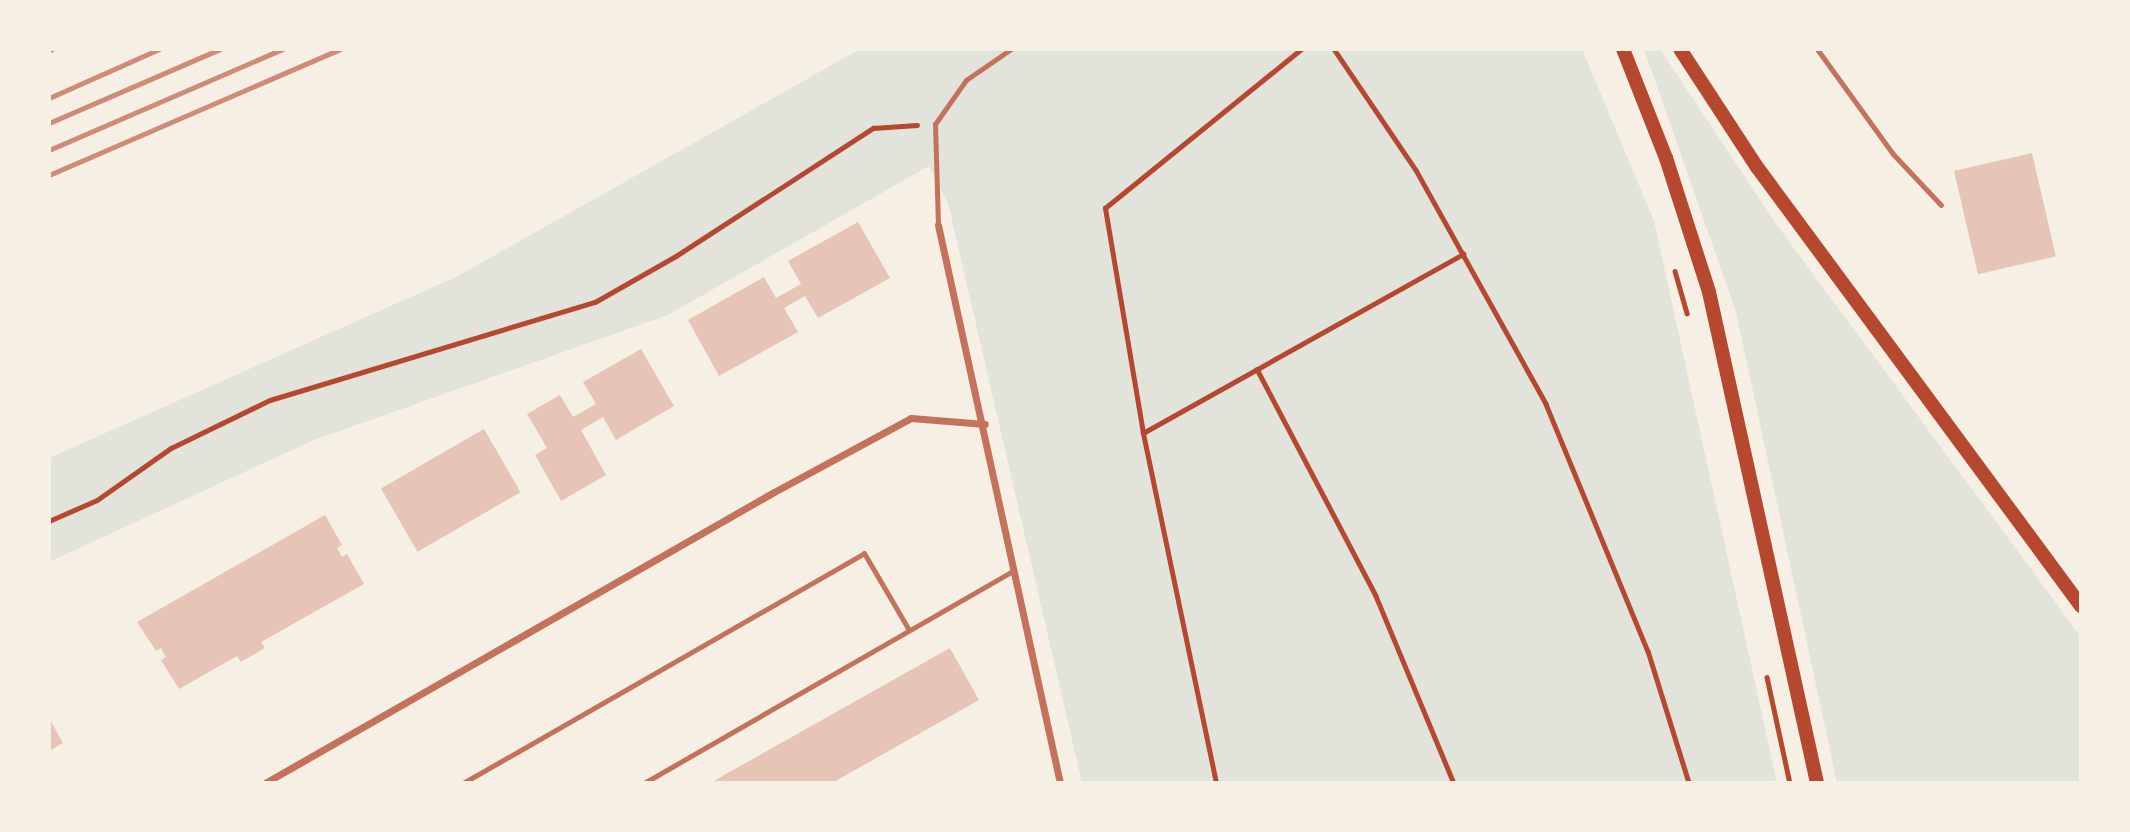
<!DOCTYPE html>
<html>
<head>
<meta charset="utf-8">
<style>
	body { margin:0 }
	#map { position:relative; width:2130px; height:832px; overflow:hidden; background:#f6efe4; font-family:"PT Sans",sans-serif }
	div>[style] { position:absolute }
	.green>* { inset:0; background:#e2e4dc }
	.building>* { inset:0; background:#e6c5b7; transform-origin:0 0 }
	.path>* { height:4.5px; margin:-2.25px; padding:0 2.25px; transform-origin:2.25px; border-radius:2.25px; background:#b5482f }
	.service>* { height:5px; margin:-2.5px; padding:0 2.5px; transform-origin:2.5px; border-radius:2.5px; background:#c5725c }
	.minor>* { height:7px; margin:-3.5px; padding:0 3.5px; transform-origin:3.5px; border-radius:3.5px; background:#c5725c }
	.secondary>* { height:14px; margin:-7px; padding:0 7px; transform-origin:7px; border-radius:7px; background:#b5482f }
	.rail>* { height:5px; margin:-2.5px; padding:0 2.5px; transform-origin:2.5px; border-radius:2.5px; background:#cf8b77 }
	span { translate:-50% -50%; white-space:nowrap; text-align:center; line-height:1.15; -webkit-text-stroke:5px #f6efe4; paint-order:stroke }
	.frame { position:absolute; inset:0; border:51px solid #f6efe4; pointer-events:none }
</style>
</head>
<body>
<div id="map">
	<div class="green">
		<i style="clip-path:polygon(860px 49px,1582px 49px,1654px 221px,1777px 783px,1082px 783px,948px 203px,929px 166px,668px 315px,314px 440px,49px 562px,49px 458px,456px 277px)"></i>
		<i style="clip-path:polygon(1644px 49px,1660px 49px,1774px 221px,2081px 637px,2081px 783px,1837px 783px,1736px 312px)"></i>
	</div>
	<div class="building">
		<i style="left:2032px;top:153px;width:106px;height:80px;rotate:77deg"></i>
		<i style="clip-path:polygon(858px 222px,890px 278px,818px 318px,805px 296px,784px 308px,798px 332px,719px 376px,688px 320px,764px 277px,776px 298px,801px 284px,788px 261px)"></i>
		<i style="clip-path:polygon(641px 349px,674px 406px,616px 440px,603px 417px,581px 430px,606px 475px,561px 501px,535px 455px,547px 448px,527px 414px,560px 395px,573px 417px,596px 404px,583px 382px)"></i>
		<i style="left:484px;top:429px;width:73px;height:119px;rotate:60deg"></i>
		<i style="clip-path:polygon(325px 515px,342px 545px,337px 548px,342px 557px,347px 554px,364px 584px,261px 642px,265px 648px,241px 662px,237px 656px,179px 689px,161px 660px,166px 657px,161px 648px,156px 651px,137px 622px)"></i>
		<i style="clip-path:polygon(950px 648px,979px 700px,832px 783px,710px 783px)"></i>
		<i style="clip-path:polygon(49px 718px,63px 743px,49px 751px)"></i>
	</div>
	<div class="path">
		<i style="left:1334px;top:49px;width:146px;rotate:55.9deg"></i>
		<i style="left:1416px;top:170px;width:268px;rotate:60.9deg"></i>
		<i style="left:1546px;top:404px;width:267px;rotate:67.6deg"></i>
		<i style="left:1648px;top:651px;width:138px;rotate:72.7deg"></i>
		<i style="left:1675px;top:271px;width:44px;rotate:74.1deg"></i>
		<i style="left:1257px;top:369px;width:256px;rotate:62.3deg"></i>
		<i style="left:1376px;top:596px;width:203px;rotate:67.4deg"></i>
		<i style="left:1143px;top:433px;width:367px;rotate:-29.2deg"></i>
		<i style="left:49px;top:521px;width:52px;rotate:-23.6deg"></i>
		<i style="left:97px;top:500px;width:90px;rotate:-35.1deg"></i>
		<i style="left:171px;top:448px;width:110px;rotate:-25.9deg"></i>
		<i style="left:270px;top:400px;width:339px;rotate:-16.8deg"></i>
		<i style="left:595px;top:302px;width:93px;rotate:-29.6deg"></i>
		<i style="left:676px;top:256px;width:235px;rotate:-33deg"></i>
		<i style="left:873px;top:128px;width:44px;rotate:-3.9deg"></i>
		<i style="left:1767px;top:677px;width:108px;rotate:77.8deg"></i>
		<i style="left:1216px;top:783px;width:358px;rotate:-101.8deg"></i>
		<i style="left:1143px;top:433px;width:228px;rotate:-99.6deg"></i>
		<i style="left:1105px;top:208px;width:252px;rotate:-39deg"></i>
	</div>
	<div class="service">
		<i style="left:1817px;top:49px;width:130px;rotate:54.1deg"></i>
		<i style="left:1893px;top:154px;width:70px;rotate:46.7deg"></i>
		<i style="left:49px;top:50px;width:3px;rotate:-18deg"></i>
		<i style="left:938px;top:225px;width:101px;rotate:-91.7deg"></i>
		<i style="left:935px;top:124px;width:54px;rotate:-54.8deg"></i>
		<i style="left:966px;top:80px;width:55px;rotate:-34.6deg"></i>
		<i style="left:463px;top:783px;width:462px;rotate:-29.8deg"></i>
		<i style="left:864px;top:553px;width:89px;rotate:59.7deg"></i>
		<i style="left:644px;top:783px;width:427px;rotate:-29.9deg"></i>
	</div>
	<div class="minor">
		<i style="left:938px;top:225px;width:571px;rotate:77.67deg"></i>
		<i style="left:265px;top:783px;width:586px;rotate:-29.76deg"></i>
		<i style="left:774px;top:492px;width:156px;rotate:-28.4deg"></i>
		<i style="left:911px;top:418px;width:74px;rotate:4.6deg"></i>
	</div>
	<div class="secondary">
		<i style="left:1623px;top:49px;width:117px;rotate:68.5deg"></i>
		<i style="left:1666px;top:158px;width:141px;rotate:72.2deg"></i>
		<i style="left:1709px;top:292px;width:503px;rotate:77.59deg"></i>
		<i style="left:1680px;top:49px;width:141px;rotate:56.9deg"></i>
		<i style="left:1757px;top:167px;width:546px;rotate:53.57deg"></i>
	</div>
	<div class="rail">
		<i style="left:49px;top:98px;width:120px;rotate:-24deg"></i>
		<i style="left:49px;top:123px;width:186px;rotate:-23.4deg"></i>
		<i style="left:49px;top:150px;width:254px;rotate:-23.4deg"></i>
		<i style="left:49px;top:175px;width:317px;rotate:-23.4deg"></i>
	</div>
	<div class="frame"></div>
</div>
</body>
</html>
